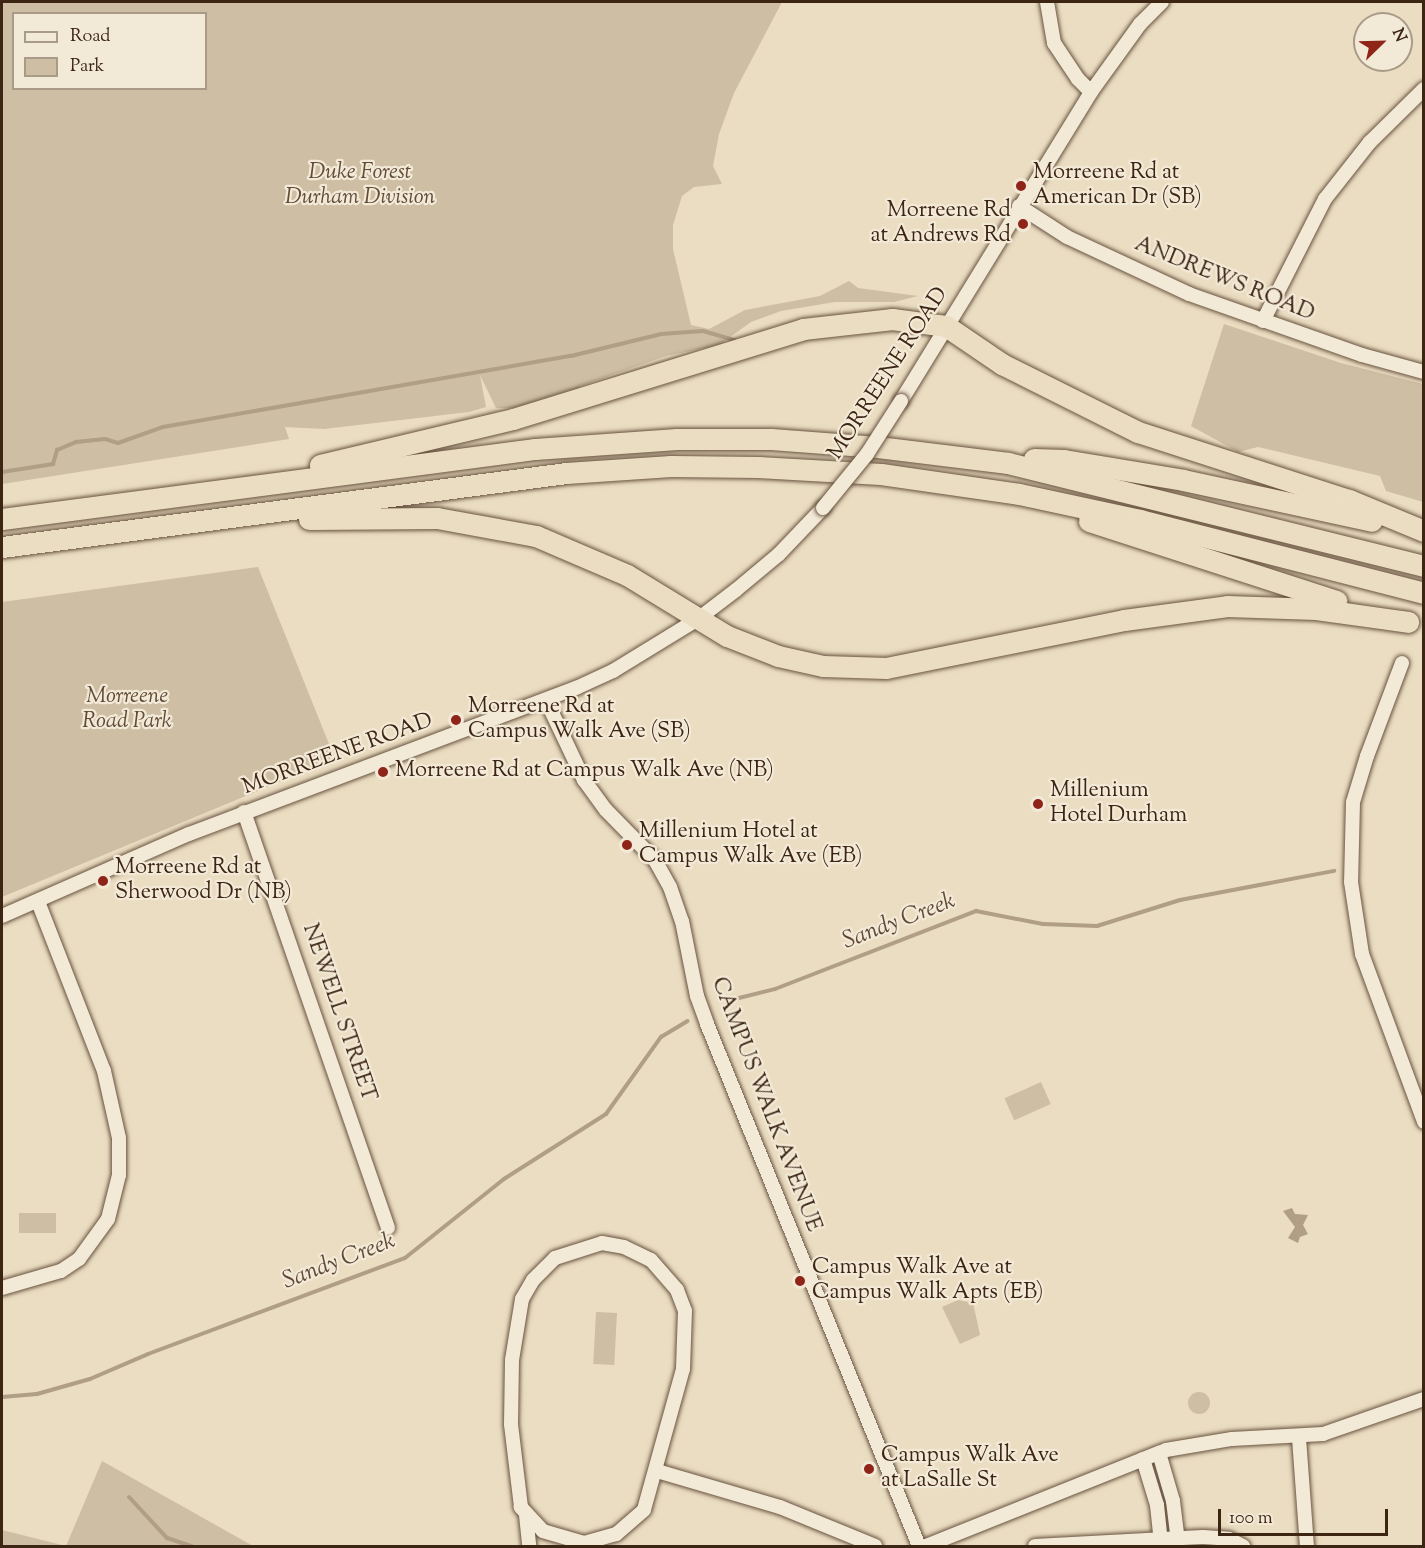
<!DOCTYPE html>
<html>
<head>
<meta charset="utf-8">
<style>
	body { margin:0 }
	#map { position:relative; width:1425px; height:1548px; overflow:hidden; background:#ebddc2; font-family:"Sorts Mill Goudy",serif }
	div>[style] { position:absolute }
	.green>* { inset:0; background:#cdbea4; transform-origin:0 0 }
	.round { border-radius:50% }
	.water>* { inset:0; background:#b09e86 }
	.stream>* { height:4px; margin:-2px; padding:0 2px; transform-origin:2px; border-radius:2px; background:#b09e86 }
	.roads { filter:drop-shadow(0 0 2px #68533f) drop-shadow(0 0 2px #68533f) }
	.minor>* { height:14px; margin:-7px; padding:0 7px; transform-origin:7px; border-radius:7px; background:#f2e9d7 }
	.highway>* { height:21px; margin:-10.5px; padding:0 10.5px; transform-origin:10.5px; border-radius:10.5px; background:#ebddc2 }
	.bridges { filter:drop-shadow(0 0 2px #68533f) drop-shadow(0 0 2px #68533f) }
	.minor-bridge>* { height:14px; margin:-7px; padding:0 7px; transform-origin:7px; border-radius:7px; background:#f2e9d7 }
	.dots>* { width:16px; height:16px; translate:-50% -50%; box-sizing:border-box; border:3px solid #f2e9d7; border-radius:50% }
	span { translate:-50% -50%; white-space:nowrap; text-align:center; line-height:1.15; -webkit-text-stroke:4.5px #f2e9d7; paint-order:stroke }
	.park-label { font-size:22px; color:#614b37; font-style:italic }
	.poi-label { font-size:22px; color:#3d2513 }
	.left { translate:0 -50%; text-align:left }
	.right { translate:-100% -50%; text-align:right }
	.street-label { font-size:22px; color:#3d2513 }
	.water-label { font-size:24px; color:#604936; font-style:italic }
	.frame { position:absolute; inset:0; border:3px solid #3d2513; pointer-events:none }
	.legend { position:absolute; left:12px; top:12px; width:195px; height:78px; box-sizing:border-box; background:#f2e9d7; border:2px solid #aa9b89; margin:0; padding:8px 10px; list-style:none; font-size:18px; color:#3d2513 }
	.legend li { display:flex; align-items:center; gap:12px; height:30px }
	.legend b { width:30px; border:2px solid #aa9b89 }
	.north { position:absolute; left:1353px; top:12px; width:60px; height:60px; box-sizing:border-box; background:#f2e9d7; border:2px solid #aa9b89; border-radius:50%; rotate:67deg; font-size:16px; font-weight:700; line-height:24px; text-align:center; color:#3d2513 }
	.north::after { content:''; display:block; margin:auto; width:21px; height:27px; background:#8f2418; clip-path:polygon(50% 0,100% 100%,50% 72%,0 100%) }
	.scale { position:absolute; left:1218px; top:1509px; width:170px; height:27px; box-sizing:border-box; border:3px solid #3d2513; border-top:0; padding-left:8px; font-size:18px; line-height:21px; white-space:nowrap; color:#3d2513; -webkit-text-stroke:4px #f2e9d7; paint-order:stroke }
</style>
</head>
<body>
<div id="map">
	<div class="green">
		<i style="clip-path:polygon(evenodd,2px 2px,782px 2px,734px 93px,719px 134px,713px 166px,722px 184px,694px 187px,682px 196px,673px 225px,673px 249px,691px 325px,709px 329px,745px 310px,820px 296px,849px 281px,858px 288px,918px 296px,894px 302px,835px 302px,781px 311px,751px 322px,719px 345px,666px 356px,580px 386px,575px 394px,526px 408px,496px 408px,480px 375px,486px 407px,469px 412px,324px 429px,285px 427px,289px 439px,2px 484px,2px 2px,14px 14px,206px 14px,206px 88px,14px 88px,14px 14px)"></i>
		<i style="clip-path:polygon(1224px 324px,1341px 363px,1423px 384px,1423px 502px,1386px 491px,1380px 476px,1258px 447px,1238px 452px,1191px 426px)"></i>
		<i style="clip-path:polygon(258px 567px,335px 759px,2px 897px,2px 602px)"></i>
		<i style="left:1041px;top:1082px;width:24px;height:40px;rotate:66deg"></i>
		<i style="left:19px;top:1213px;width:37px;height:20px"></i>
		<i style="clip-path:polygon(958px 1300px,973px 1303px,980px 1335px,960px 1344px,942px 1307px)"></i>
		<i style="left:596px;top:1312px;width:21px;height:52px;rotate:3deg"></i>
		<i class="round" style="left:1188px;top:1392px;width:22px;height:22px"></i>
		<i style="clip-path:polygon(102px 1461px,253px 1546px,2px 1546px,2px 1530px,66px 1546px)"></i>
	</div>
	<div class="water">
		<i style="clip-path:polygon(1292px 1208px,1295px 1214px,1308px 1215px,1303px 1225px,1308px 1234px,1300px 1237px,1298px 1243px,1288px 1238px,1295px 1227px,1283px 1211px)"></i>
	</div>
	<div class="stream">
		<i style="left:2px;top:472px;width:52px;rotate:-8.9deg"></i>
		<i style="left:53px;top:464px;width:15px;rotate:-74deg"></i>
		<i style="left:57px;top:450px;width:21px;rotate:-23deg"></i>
		<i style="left:76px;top:442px;width:29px;rotate:-6deg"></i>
		<i style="left:105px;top:439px;width:14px;rotate:17deg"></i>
		<i style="left:118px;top:443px;width:48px;rotate:-19.6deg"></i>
		<i style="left:163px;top:427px;width:414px;rotate:-9.9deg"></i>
		<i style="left:571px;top:356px;width:93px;rotate:-13.7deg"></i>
		<i style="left:661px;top:334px;width:42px;rotate:-4.1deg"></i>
		<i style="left:703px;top:331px;width:33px;rotate:16deg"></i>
		<i style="left:727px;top:1001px;width:49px;rotate:-14deg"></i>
		<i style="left:775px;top:989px;width:216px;rotate:-21.2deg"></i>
		<i style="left:976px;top:911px;width:68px;rotate:11deg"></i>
		<i style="left:1043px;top:924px;width:54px;rotate:2.1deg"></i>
		<i style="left:1097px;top:926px;width:87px;rotate:-17.4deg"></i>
		<i style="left:1180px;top:900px;width:157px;rotate:-10.7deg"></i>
		<i style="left:2px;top:1397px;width:35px;rotate:-5deg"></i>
		<i style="left:37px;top:1394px;width:55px;rotate:-15.8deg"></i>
		<i style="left:90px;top:1379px;width:63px;rotate:-23.3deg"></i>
		<i style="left:148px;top:1354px;width:274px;rotate:-20.5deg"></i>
		<i style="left:405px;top:1258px;width:127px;rotate:-38.6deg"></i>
		<i style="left:504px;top:1179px;width:121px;rotate:-32.5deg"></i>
		<i style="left:606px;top:1114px;width:95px;rotate:-54.5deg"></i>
		<i style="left:661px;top:1037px;width:31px;rotate:-31deg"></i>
		<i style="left:129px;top:1497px;width:56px;rotate:47.2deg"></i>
		<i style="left:167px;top:1538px;width:26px;rotate:18deg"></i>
	</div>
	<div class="roads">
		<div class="minor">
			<i style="left:1047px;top:2px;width:42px;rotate:80.3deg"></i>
			<i style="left:1054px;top:43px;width:43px;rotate:56.3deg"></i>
			<i style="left:1078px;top:79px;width:18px;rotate:45deg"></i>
			<i style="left:1019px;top:206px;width:57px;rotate:32.9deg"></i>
			<i style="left:1067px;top:237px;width:135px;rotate:25deg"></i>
			<i style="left:1189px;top:294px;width:183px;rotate:19.4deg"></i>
			<i style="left:1362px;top:355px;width:64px;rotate:15.3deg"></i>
			<i style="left:1263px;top:321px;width:137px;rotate:-63.1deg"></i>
			<i style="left:1325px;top:199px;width:73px;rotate:-51.7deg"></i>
			<i style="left:1370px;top:142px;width:76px;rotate:-44.5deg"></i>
			<i style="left:901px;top:401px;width:363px;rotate:-58.4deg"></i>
			<i style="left:1091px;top:92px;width:84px;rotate:-54.2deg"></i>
			<i style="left:1140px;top:24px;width:31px;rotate:-45deg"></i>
			<i style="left:1402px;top:663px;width:99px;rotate:110.6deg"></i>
			<i style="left:1367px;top:756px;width:48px;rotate:106.9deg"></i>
			<i style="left:1353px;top:802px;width:80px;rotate:91.4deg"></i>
			<i style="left:1351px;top:882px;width:73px;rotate:81.3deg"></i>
			<i style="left:1362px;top:954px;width:179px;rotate:69.7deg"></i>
			<i style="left:546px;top:700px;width:89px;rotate:64.6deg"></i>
			<i style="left:584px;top:780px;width:37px;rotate:54deg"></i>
			<i style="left:606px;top:810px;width:70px;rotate:45.6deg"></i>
			<i style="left:655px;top:860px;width:31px;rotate:61deg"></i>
			<i style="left:670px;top:887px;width:36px;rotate:71deg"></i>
			<i style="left:682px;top:921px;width:76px;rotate:78.7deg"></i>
			<i style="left:697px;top:996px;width:30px;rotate:70deg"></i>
			<i style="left:707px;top:1024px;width:563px;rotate:67.9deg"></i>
			<i style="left:244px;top:812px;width:440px;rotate:70.9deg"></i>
			<i style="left:2px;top:916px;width:204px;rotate:-23.7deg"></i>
			<i style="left:189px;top:834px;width:414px;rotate:-20.7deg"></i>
			<i style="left:576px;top:688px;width:41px;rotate:-24.7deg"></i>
			<i style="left:613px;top:671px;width:100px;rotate:-31.5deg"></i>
			<i style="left:698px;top:619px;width:48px;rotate:-37.3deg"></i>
			<i style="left:736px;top:590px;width:56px;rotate:-39.9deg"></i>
			<i style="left:779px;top:554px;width:64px;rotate:-46.3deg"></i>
			<i style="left:602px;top:1243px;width:22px;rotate:10deg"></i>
			<i style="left:624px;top:1247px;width:30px;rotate:26deg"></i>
			<i style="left:651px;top:1260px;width:40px;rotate:49deg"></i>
			<i style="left:677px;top:1290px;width:22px;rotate:69deg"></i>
			<i style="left:685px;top:1311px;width:58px;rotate:92deg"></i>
			<i style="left:683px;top:1369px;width:146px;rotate:105.5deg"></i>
			<i style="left:644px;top:1510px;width:37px;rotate:139deg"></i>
			<i style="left:616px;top:1534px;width:33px;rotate:164deg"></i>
			<i style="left:584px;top:1543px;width:43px;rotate:-163.7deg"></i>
			<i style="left:543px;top:1531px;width:33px;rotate:-133deg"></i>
			<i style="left:521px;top:1507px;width:84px;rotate:-96.9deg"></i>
			<i style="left:511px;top:1424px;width:64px;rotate:-89.1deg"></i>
			<i style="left:512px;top:1360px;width:62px;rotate:-80.7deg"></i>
			<i style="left:522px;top:1299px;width:22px;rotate:-60deg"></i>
			<i style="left:533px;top:1280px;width:31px;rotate:-45deg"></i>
			<i style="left:555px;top:1258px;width:49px;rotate:-17.7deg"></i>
			<i style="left:2px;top:1288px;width:61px;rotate:-16.1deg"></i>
			<i style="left:61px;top:1271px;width:22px;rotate:-34deg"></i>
			<i style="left:79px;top:1259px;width:49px;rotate:-54.1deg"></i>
			<i style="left:108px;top:1219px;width:45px;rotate:-76deg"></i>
			<i style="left:119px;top:1175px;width:37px;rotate:-90deg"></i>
			<i style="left:119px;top:1138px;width:69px;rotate:-102.6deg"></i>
			<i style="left:104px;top:1071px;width:181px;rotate:-111.3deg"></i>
			<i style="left:1299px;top:1438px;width:108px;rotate:85.8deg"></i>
			<i style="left:1159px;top:1453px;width:50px;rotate:73.7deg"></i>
			<i style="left:1173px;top:1501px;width:39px;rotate:83deg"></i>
			<i style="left:1143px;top:1459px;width:48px;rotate:73.1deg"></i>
			<i style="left:1157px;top:1505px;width:36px;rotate:84deg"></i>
			<i style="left:657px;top:1471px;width:128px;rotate:16.3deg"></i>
			<i style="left:780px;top:1507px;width:103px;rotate:22.3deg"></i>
			<i style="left:526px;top:1515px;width:31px;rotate:84deg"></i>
			<i style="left:926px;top:1546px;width:258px;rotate:-21.8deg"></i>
			<i style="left:1166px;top:1450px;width:67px;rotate:-9.5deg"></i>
			<i style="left:1232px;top:1439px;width:91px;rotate:-3.1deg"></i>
			<i style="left:1323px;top:1434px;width:107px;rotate:-19.1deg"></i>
			<i style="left:1035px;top:1546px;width:168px;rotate:-3.1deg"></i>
			<i style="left:1203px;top:1537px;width:26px;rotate:4deg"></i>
			<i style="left:1229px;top:1539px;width:16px;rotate:27deg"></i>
		</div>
		<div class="highway">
			<i style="left:1034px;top:459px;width:30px;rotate:2deg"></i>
			<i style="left:1064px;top:460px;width:121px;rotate:9.5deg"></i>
			<i style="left:1183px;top:480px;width:193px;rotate:12.2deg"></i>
			<i style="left:320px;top:465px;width:198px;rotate:-13.4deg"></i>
			<i style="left:513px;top:419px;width:304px;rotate:-17.2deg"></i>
			<i style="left:803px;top:329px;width:90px;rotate:-6.4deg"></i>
			<i style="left:892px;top:319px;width:54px;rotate:7.4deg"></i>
			<i style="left:946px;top:326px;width:68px;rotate:34.2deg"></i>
			<i style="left:1002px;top:364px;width:152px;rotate:26.6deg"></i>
			<i style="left:1138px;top:432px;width:222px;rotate:17.9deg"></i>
			<i style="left:1349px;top:500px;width:81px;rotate:22.5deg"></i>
			<i style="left:2px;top:519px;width:538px;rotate:-7.48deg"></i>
			<i style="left:535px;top:449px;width:142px;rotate:-4deg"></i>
			<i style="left:677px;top:439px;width:94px"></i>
			<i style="left:771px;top:439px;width:107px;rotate:4.3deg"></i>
			<i style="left:878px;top:447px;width:131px;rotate:7deg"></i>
			<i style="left:1008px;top:463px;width:429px;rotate:13.9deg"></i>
			<i style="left:309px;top:519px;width:128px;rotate:-0.4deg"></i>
			<i style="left:437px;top:518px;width:101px;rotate:10.3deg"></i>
			<i style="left:536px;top:536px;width:99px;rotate:23.2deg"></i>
			<i style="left:627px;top:575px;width:117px;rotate:31.4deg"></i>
			<i style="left:727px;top:636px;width:55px;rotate:21.4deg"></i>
			<i style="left:778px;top:656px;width:46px;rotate:12.5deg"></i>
			<i style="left:823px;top:666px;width:63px;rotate:1.8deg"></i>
			<i style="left:886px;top:668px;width:243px;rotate:-11.4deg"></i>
			<i style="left:1124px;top:620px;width:104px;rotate:-7.7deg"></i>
			<i style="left:1227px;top:606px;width:89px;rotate:1.9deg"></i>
			<i style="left:1316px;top:609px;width:93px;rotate:8deg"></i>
			<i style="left:1089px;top:521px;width:260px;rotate:17.9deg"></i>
			<i style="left:2px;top:547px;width:569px;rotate:-7.47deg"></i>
			<i style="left:566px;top:473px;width:105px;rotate:-3.8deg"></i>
			<i style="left:671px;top:466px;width:87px;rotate:0.7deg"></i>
			<i style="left:758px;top:467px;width:123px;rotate:3.3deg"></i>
			<i style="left:881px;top:474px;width:139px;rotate:8.2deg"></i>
			<i style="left:1019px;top:494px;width:124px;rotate:12.1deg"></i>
			<i style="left:1140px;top:520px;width:293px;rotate:14.4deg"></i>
		</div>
	</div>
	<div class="bridges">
		<div class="minor-bridge">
			<i style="left:823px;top:508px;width:70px;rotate:-50.8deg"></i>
			<i style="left:867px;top:454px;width:63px;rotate:-57.3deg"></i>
		</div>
	</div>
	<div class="dots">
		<i style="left:1021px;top:186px;background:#8f2418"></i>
		<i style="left:1023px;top:224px;background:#8f2418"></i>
		<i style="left:456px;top:720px;background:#8f2418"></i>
		<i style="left:383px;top:772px;background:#8f2418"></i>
		<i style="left:1038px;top:804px;background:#8f2418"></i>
		<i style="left:627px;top:845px;background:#8f2418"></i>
		<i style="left:103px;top:881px;background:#8f2418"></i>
		<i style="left:800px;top:1281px;background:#8f2418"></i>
		<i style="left:869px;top:1469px;background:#8f2418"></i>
	</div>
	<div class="park-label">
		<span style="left:360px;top:186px">Duke Forest<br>Durham Division</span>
		<span style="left:127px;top:710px">Morreene<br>Road Park</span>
	</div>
	<div class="poi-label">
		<span class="left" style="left:1033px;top:186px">Morreene Rd at<br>American Dr (SB)</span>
		<span class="right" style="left:1011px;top:224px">Morreene Rd<br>at Andrews Rd</span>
		<span class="left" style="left:468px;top:720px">Morreene Rd at<br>Campus Walk Ave (SB)</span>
		<span class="left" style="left:395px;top:772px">Morreene Rd at Campus Walk Ave (NB)</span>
		<span class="left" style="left:1050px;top:804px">Millenium<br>Hotel Durham</span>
		<span class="left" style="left:639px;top:845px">Millenium Hotel at<br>Campus Walk Ave (EB)</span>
		<span class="left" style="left:115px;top:881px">Morreene Rd at<br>Sherwood Dr (NB)</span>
		<span class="left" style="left:812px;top:1281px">Campus Walk Ave at<br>Campus Walk Apts (EB)</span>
		<span class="left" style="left:881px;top:1469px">Campus Walk Ave<br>at LaSalle St</span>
	</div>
	<div class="street-label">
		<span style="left:1224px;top:280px;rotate:22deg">ANDREWS ROAD</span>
		<span style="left:889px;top:374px;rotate:-57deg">MORREENE ROAD</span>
		<span style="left:338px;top:755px;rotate:-20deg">MORREENE ROAD</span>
		<span style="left:338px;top:1013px;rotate:71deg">NEWELL STREET</span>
		<span style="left:765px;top:1105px;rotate:69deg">CAMPUS WALK AVENUE</span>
	</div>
	<div class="water-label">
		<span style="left:899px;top:922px;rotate:-21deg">Sandy Creek</span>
		<span style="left:339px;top:1262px;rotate:-21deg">Sandy Creek</span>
	</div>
	<div class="frame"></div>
	<ul class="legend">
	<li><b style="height:8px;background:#f2e9d7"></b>Road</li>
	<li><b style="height:16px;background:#cdbea4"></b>Park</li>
	</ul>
	<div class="north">N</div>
	<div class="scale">100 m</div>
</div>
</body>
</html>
